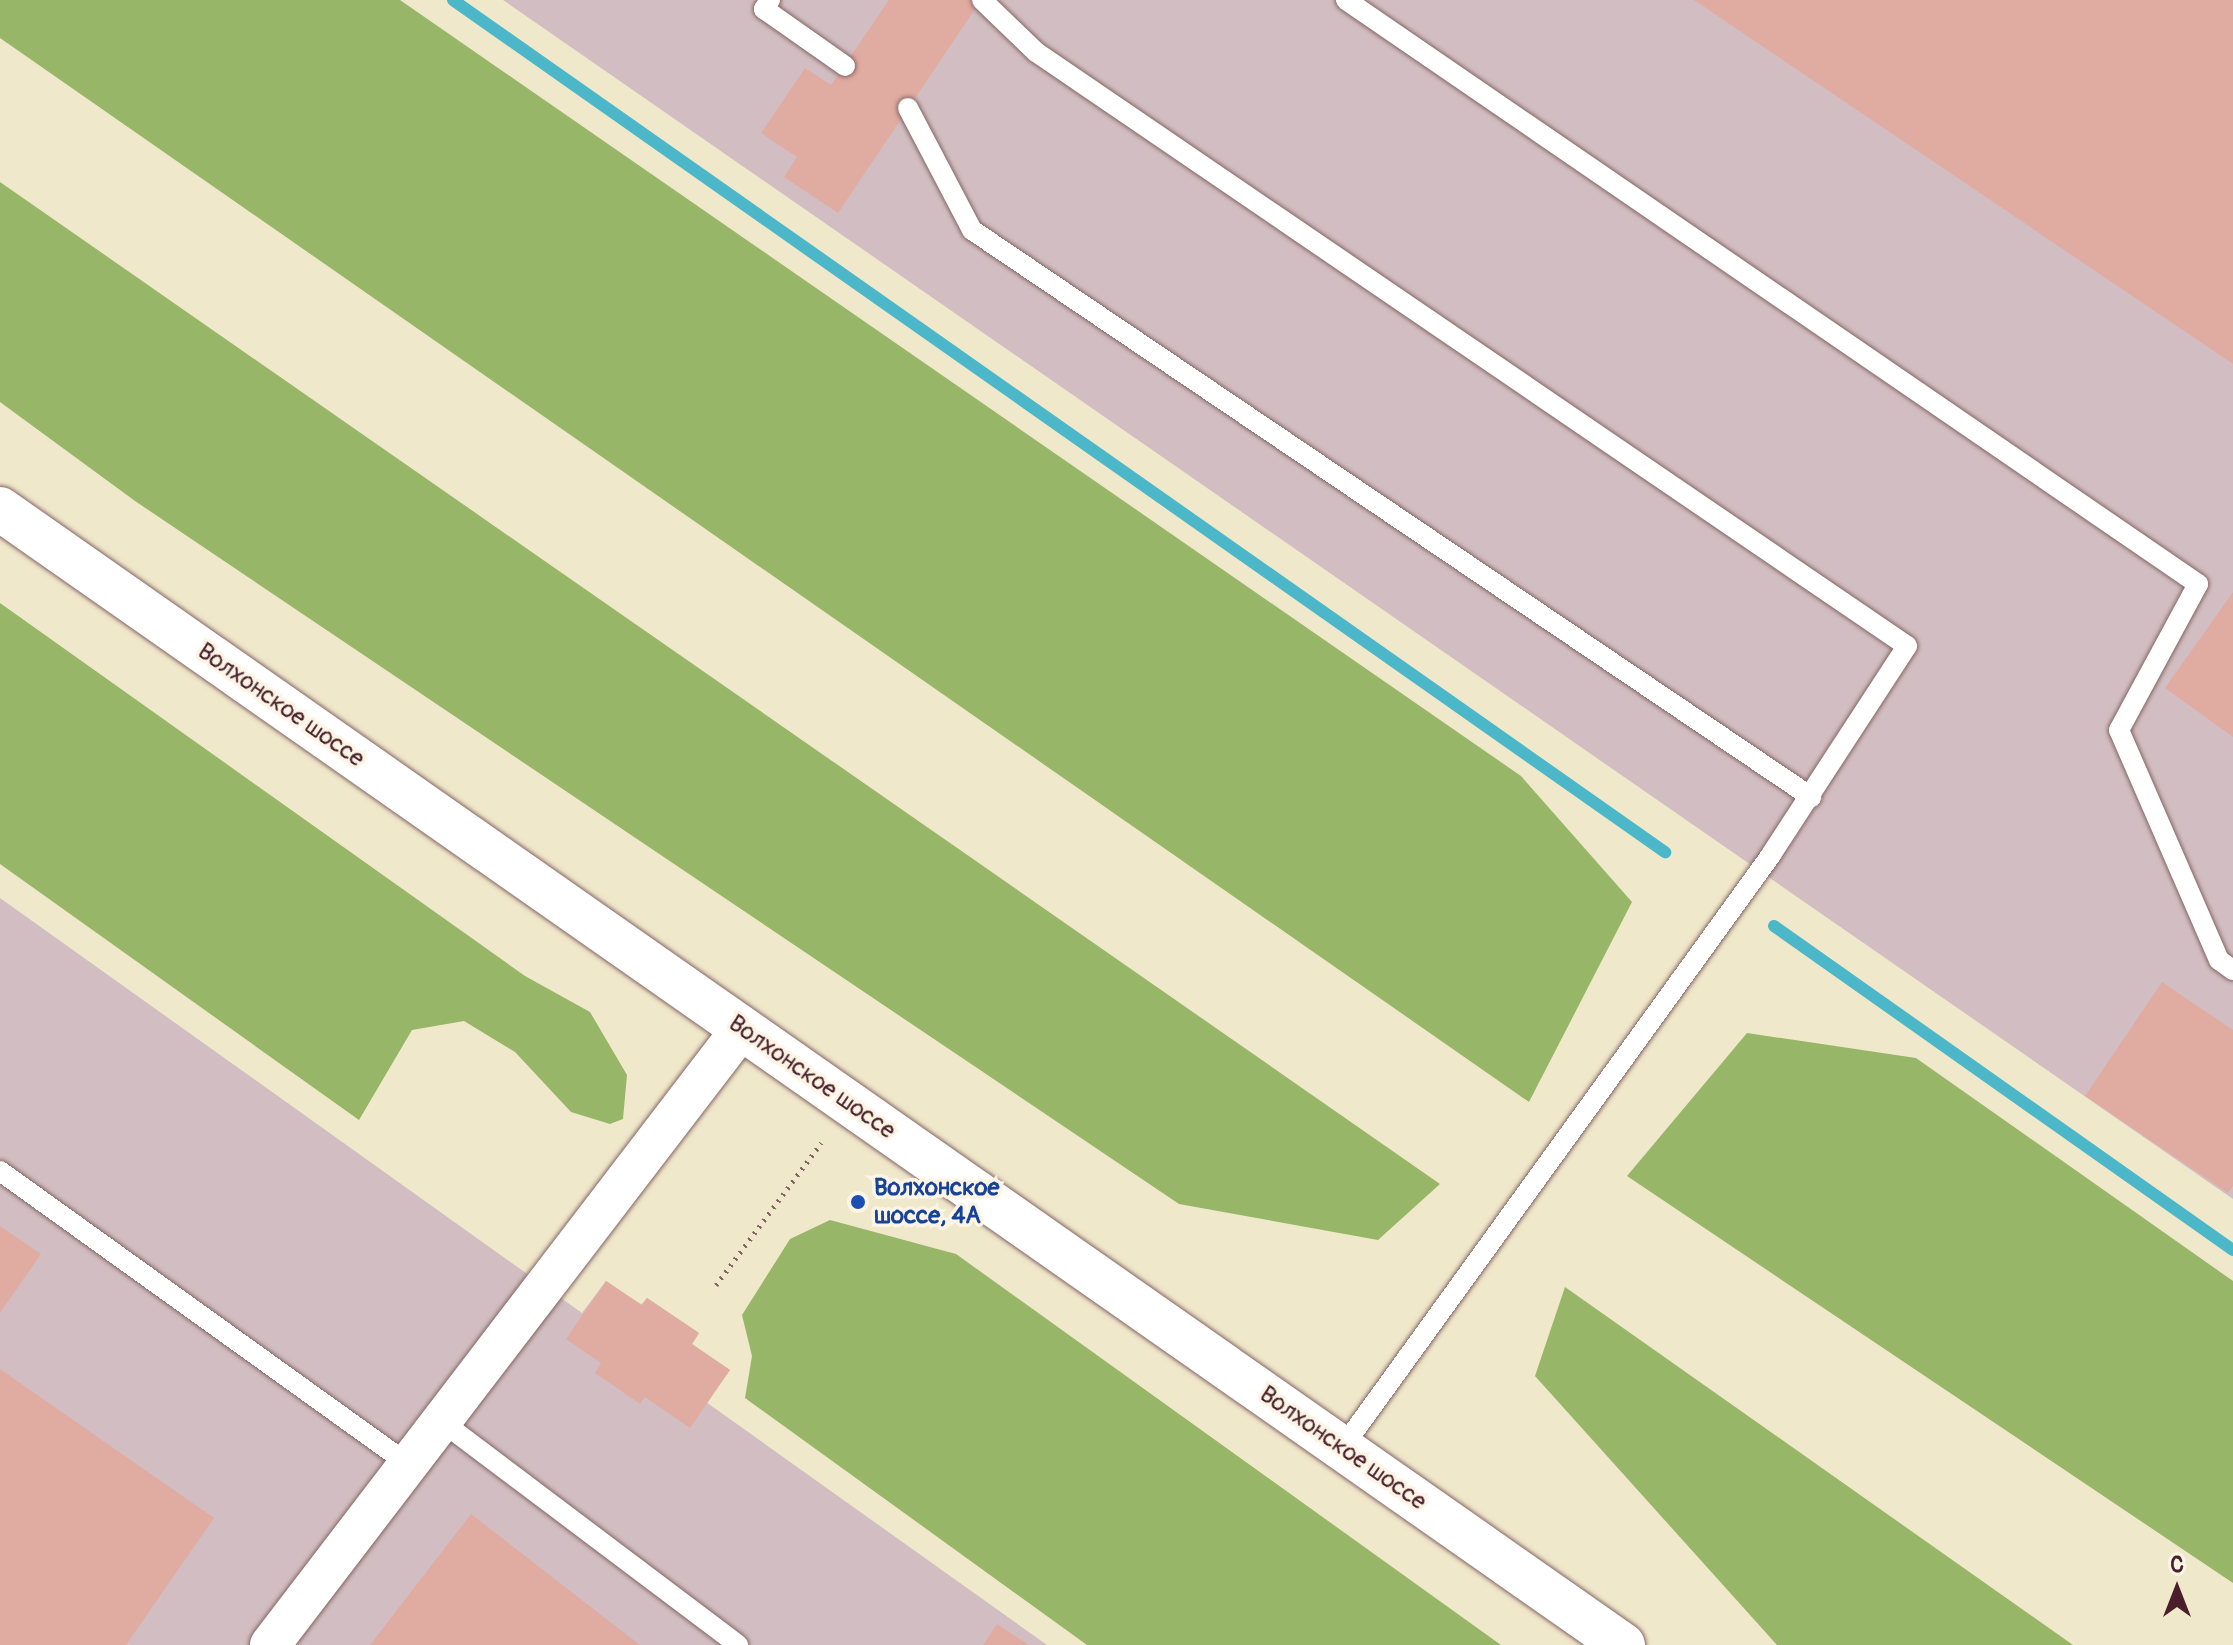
<!DOCTYPE html>
<html>
<head>
<meta charset="utf-8">
<style>
	body { margin:0 }
	#map { position:relative; width:2233px; height:1645px; overflow:hidden; background:#f0e8cb; font-family:Pangolin,sans-serif }
	div>[style] { position:absolute }
	.industrial>* { inset:0; background:#d2bec2 }
	.forest>* { inset:0; background:#98b668 }
	.stream>* { height:12px; margin:-6px; padding:0 6px; transform-origin:6px; border-radius:6px; background:#4cb7c8 }
	.building>* { inset:0; background:#e0aba1 }
	.path>* { height:5px; margin-top:-2.5px; transform-origin:0; background:repeating-linear-gradient(90deg,#846563 0 2px,transparent 0 8px) }
	.roads { filter:drop-shadow(0 0 2px #846563) drop-shadow(0 0 2px #846563) }
	.service>* { height:20px; margin:-10px; padding:0 10px; transform-origin:10px; border-radius:10px; background:#fff }
	.minor>* { height:40px; margin:-20px; padding:0 20px; transform-origin:20px; border-radius:20px; background:#fff }
	.secondary>* { height:44px; margin:-22px; padding:0 22px; transform-origin:22px; border-radius:22px; background:#fff }
	.dots>* { width:22px; height:22px; translate:-50% -50%; box-sizing:border-box; border:4px solid #fcf5e5; border-radius:50% }
	span { translate:-50% -50%; white-space:nowrap; text-align:center; line-height:1.15; -webkit-text-stroke:7px #fcf5e5; paint-order:stroke }
	.street-label { font-size:24px; color:#4a1f2b }
	.transit-label { font-size:24px; color:#164399; font-weight:700 }
	.left { translate:0 -50%; text-align:left }
	.north { position:absolute; left:2137px; top:1549px; width:80px; height:80px; -webkit-text-stroke:6px #fcf5e5; paint-order:stroke; rotate:0deg; font-size:22px; font-weight:700; line-height:32px; text-align:center; color:#4a1f2b }
	.north::after { content:''; display:block; margin:auto; width:28px; height:36px; background:#4a1f2b; clip-path:polygon(50% 0,100% 100%,50% 72%,0 100%) }
</style>
</head>
<body>
<div id="map">
	<div class="industrial">
		<i style="clip-path:polygon(503px 0,2233px 0,2233px 1199px)"></i>
		<i style="clip-path:polygon(0 898px,582px 1313px,606px 1281px,641px 1305px,647px 1298px,699px 1333px,692px 1344px,730px 1370px,706px 1402px,1047px 1645px,0 1645px)"></i>
	</div>
	<div class="forest">
		<i style="clip-path:polygon(0 0,400px 0,1521px 776px,1632px 902px,1529px 1102px,0 38px)"></i>
		<i style="clip-path:polygon(0 182px,1440px 1184px,1378px 1240px,1179px 1204px,135px 501px,0 402px)"></i>
		<i style="clip-path:polygon(0 603px,525px 976px,590px 1012px,627px 1075px,623px 1119px,610px 1124px,571px 1112px,515px 1052px,464px 1021px,412px 1030px,359px 1120px,0 864px)"></i>
		<i style="clip-path:polygon(1747px 1033px,1916px 1058px,2233px 1281px,2233px 1583px,1627px 1176px)"></i>
		<i style="clip-path:polygon(830px 1220px,956px 1254px,1501px 1645px,1087px 1645px,745px 1398px,752px 1356px,742px 1315px,790px 1239px)"></i>
		<i style="clip-path:polygon(1565px 1287px,2073px 1645px,1777px 1645px,1535px 1376px)"></i>
	</div>
	<div class="stream">
		<i style="left:453px;top:0;width:1482px;rotate:35.11deg"></i>
		<i style="left:1774px;top:926px;width:562px;rotate:35.22deg"></i>
	</div>
	<div class="building">
		<i style="clip-path:polygon(889px 0,981px 0,838px 213px,784px 177px,797px 157px,761px 133px,805px 68px,831px 85px)"></i>
		<i style="clip-path:polygon(1694px 0,2233px 0,2233px 364px)"></i>
		<i style="clip-path:polygon(2233px 592px,2233px 737px,2165px 688px)"></i>
		<i style="clip-path:polygon(2162px 982px,2233px 1030px,2233px 1186px,2228px 1193px,2085px 1096px)"></i>
		<i style="clip-path:polygon(0 1226px,41px 1254px,0 1313px)"></i>
		<i style="clip-path:polygon(606px 1281px,642px 1305px,647px 1298px,699px 1333px,692px 1344px,730px 1370px,690px 1428px,645px 1397px,640px 1404px,595px 1373px,601px 1363px,566px 1339px)"></i>
		<i style="clip-path:polygon(0 1369px,214px 1518px,126px 1645px,0 1645px)"></i>
		<i style="clip-path:polygon(471px 1514px,640px 1645px,370px 1645px)"></i>
		<i style="clip-path:polygon(997px 1624px,1029px 1645px,983px 1645px)"></i>
	</div>
	<div class="path">
		<i style="left:716px;top:1285px;width:177px;rotate:-53.5deg"></i>
	</div>
	<div class="roads">
		<div class="service">
			<i style="left:770px;top:0;width:11px;rotate:124deg"></i>
			<i style="left:764px;top:9px;width:99px;rotate:35.1deg"></i>
			<i style="left:982px;top:0;width:75px;rotate:43.9deg"></i>
			<i style="left:1036px;top:52px;width:1054px;rotate:34.29deg"></i>
			<i style="left:1907px;top:646px;width:249px;rotate:123.1deg"></i>
			<i style="left:1771px;top:855px;width:732px;rotate:125.88deg"></i>
			<i style="left:1346px;top:0;width:1033px;rotate:34.43deg"></i>
			<i style="left:2198px;top:584px;width:166px;rotate:118.4deg"></i>
			<i style="left:2119px;top:730px;width:251px;rotate:66.5deg"></i>
			<i style="left:2219px;top:960px;width:17px;rotate:36deg"></i>
			<i style="left:908px;top:108px;width:138px;rotate:62.3deg"></i>
			<i style="left:972px;top:230px;width:1013px;rotate:34.05deg"></i>
			<i style="left:0;top:1171px;width:502px;rotate:35.68deg"></i>
			<i style="left:441px;top:1421px;width:372px;rotate:37deg"></i>
		</div>
		<div class="minor">
			<i style="left:270px;top:1645px;width:777px;rotate:-52.58deg"></i>
		</div>
		<div class="secondary">
			<i style="left:0;top:509px;width:1981px;rotate:34.99deg"></i>
		</div>
	</div>
	<div class="dots">
		<i style="left:858px;top:1202px;background:#1a4fb4"></i>
	</div>
	<div class="street-label">
		<span style="left:281px;top:705px;rotate:35deg">Волхонское шоссе</span>
		<span style="left:812px;top:1077px;rotate:35deg">Волхонское шоссе</span>
		<span style="left:1343px;top:1448px;rotate:35deg">Волхонское шоссе</span>
	</div>
	<div class="transit-label">
		<span class="left" style="left:874px;top:1202px">Волхонское<br>шоссе, 4А</span>
	</div>
	<div class="north">С</div>
</div>
</body>
</html>
